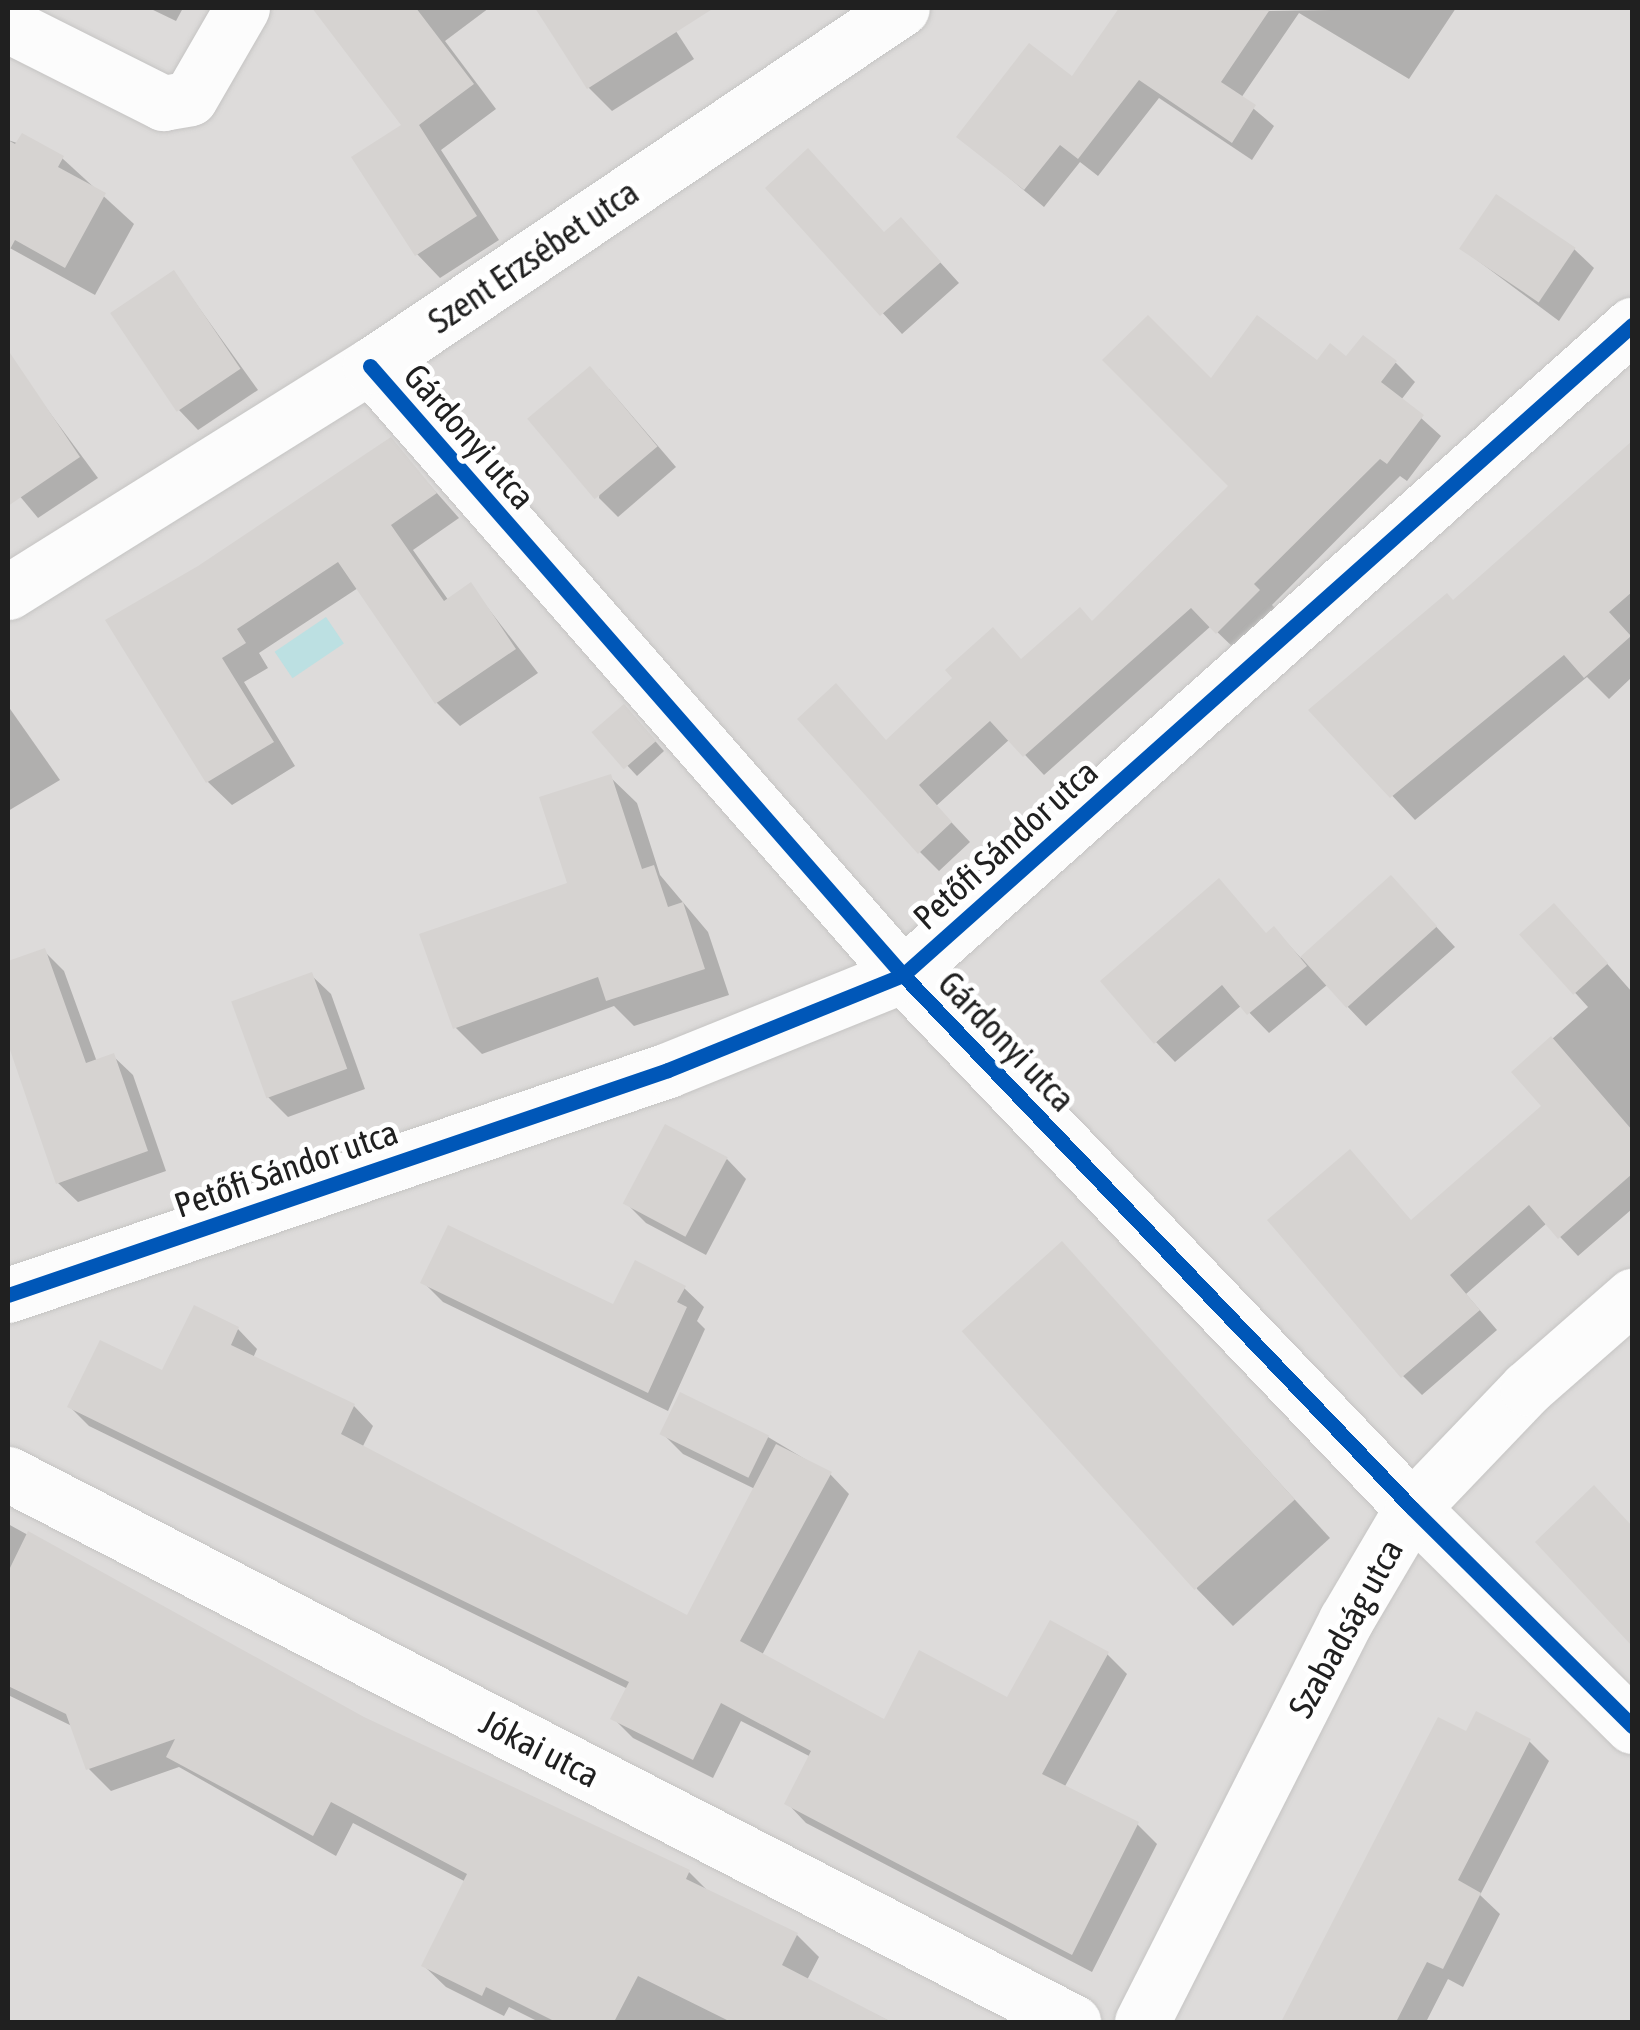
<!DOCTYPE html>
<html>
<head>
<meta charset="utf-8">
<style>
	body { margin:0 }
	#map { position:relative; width:1640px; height:2030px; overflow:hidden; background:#eeebe8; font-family:"Asap Condensed",sans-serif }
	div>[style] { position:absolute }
	.residential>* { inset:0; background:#dddbda; transform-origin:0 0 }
	.water>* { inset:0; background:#bce0e2; transform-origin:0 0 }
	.shadow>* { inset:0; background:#0003 }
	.building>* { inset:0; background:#d6d3d1; transform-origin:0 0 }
	.roads { filter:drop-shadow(0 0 2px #c5c4c3) drop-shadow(0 0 2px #c5c4c3) }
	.minor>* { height:55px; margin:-27.5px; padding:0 27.5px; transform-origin:27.5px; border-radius:27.5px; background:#fcfcfc }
	.tertiary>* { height:55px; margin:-27.5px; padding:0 27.5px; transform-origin:27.5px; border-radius:27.5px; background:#fcfcfc }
	.cycleway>* { height:15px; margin:-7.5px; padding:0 7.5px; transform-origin:7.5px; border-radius:7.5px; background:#0057b8 }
	span { translate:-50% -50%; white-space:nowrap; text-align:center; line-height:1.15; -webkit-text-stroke:10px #fff; paint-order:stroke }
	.street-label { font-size:35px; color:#202020 }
	.frame { position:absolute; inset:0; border:10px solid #202020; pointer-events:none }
</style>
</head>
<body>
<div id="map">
	<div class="residential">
		<i style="left:8px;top:8px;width:1624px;height:2014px"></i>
	</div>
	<div class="water">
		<i style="left:326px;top:617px;width:32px;height:62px;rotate:56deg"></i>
	</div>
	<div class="shadow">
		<i style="clip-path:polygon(149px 8px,183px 8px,176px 21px)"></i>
		<i style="clip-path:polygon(316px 8px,489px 8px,445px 41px,496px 109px,441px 150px,499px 240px,440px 278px,417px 254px,404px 126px)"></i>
		<i style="clip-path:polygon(538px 8px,661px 8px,694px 59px,612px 111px,589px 88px)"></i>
		<i style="clip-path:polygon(1122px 8px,1206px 12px,1456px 8px,1409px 79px,1299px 13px,1241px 98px,1274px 126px,1252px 160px,1159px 98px,1098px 176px,1080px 162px,1044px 207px,960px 137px,1073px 80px)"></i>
		<i style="clip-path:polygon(8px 140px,62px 158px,134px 224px,95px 295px,8px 247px)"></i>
		<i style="clip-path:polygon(768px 188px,885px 234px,920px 240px,959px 283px,902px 334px)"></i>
		<i style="clip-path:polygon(1462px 249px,1574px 249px,1594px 268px,1559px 321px)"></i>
		<i style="clip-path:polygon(174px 273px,258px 390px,198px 430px,179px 410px)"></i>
		<i style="clip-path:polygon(1347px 360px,1396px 363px,1415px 382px,1401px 400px,1441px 436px,1407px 481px,1400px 476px,1272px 605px,1278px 611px,1237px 651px,1211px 626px,1044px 775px,1010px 739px,936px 806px,970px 842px,939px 871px,920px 852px,887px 742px,1093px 623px,1232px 486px,1211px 382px)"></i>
		<i style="clip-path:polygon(27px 382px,98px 478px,38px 518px,8px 482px,8px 397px)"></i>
		<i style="clip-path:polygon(609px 389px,676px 467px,618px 517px,599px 498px)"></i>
		<i style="clip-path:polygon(390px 440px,459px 518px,413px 550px,449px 601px,471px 586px,538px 673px,460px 726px,437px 703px,358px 588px,259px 653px,268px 668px,244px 682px,295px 766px,232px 805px,208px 782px,108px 621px,199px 568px)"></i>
		<i style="clip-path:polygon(1632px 444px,1632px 677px,1609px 699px,1587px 677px,1415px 820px,1312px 710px,1453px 603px)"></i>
		<i style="clip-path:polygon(8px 706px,60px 780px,8px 811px)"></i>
		<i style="clip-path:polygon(633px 716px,664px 751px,637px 776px,596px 732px)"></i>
		<i style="clip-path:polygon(610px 777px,637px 803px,660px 875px,708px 932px,729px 995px,634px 1026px,614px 1006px,482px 1054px,455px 1027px,570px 884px)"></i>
		<i style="clip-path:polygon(1391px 878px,1455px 947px,1366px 1026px,1327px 985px,1269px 1033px,1242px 1005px,1175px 1062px,1156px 1042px,1274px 929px,1301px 958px)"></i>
		<i style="clip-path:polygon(1573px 925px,1632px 992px,1632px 1209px,1578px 1256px,1547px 1223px,1466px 1294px,1497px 1330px,1422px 1395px,1403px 1376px,1412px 1223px,1545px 1106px,1515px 1072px,1588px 1007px,1522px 934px)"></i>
		<i style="clip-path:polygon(44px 951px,64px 971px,97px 1062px,113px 1056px,133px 1075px,166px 1171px,78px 1202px,58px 1183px,8px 1037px,8px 964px)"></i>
		<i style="clip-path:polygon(311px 975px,331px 994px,365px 1089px,288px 1117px,268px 1097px)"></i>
		<i style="clip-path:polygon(727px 1159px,746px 1179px,706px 1255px,646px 1223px,626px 1203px)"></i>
		<i style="clip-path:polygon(1062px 1245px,1330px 1538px,1233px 1626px,1197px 1589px)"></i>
		<i style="clip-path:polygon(423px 1282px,614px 1307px,684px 1288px,704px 1307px,697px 1321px,705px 1329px,668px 1411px,443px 1302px)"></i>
		<i style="clip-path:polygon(238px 1329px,257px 1349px,253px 1358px,354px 1406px,373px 1426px,362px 1448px,688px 1618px,755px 1489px,683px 1454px,663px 1434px,768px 1437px,830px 1474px,849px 1494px,762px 1655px,886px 1722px,1008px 1700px,1107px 1654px,1127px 1674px,1064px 1788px,1137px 1824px,1157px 1844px,1092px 1972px,806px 1823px,787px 1803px,811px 1757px,741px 1721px,713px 1778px,633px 1738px,614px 1719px,628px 1689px,89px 1426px,70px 1407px,163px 1374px)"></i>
		<i style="clip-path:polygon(1594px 1489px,1632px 1528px,1632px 1641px,1620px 1628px)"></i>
		<i style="clip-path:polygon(8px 1524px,363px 1719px,689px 1872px,710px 1893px,797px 1935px,819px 1957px,807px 1980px,891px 2022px,539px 2022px,509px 2007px,504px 2016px,446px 1987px,424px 1966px,466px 1882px,353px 1823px,336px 1856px,179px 1767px,111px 1791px,89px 1769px,74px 1727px,8px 1695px)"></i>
		<i style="clip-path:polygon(1439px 1721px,1467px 1734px,1529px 1741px,1549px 1761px,1480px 1895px,1500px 1914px,1463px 1987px,1448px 1979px,1426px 2022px,1284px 2022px)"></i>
	</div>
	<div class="building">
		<i style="clip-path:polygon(312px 8px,416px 8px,474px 84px,419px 125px,477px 216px,415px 256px,351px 157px,401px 125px)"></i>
		<i style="clip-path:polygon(535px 8px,714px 8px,587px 89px)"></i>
		<i style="clip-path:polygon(1119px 8px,1271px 8px,1221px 82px,1256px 105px,1232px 143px,1139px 80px,1078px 159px,1060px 145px,1024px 190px,956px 137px,1029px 43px,1072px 76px)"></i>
		<i style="clip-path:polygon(22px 133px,64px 156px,58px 167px,106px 193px,65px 268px,15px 240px,8px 253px,8px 140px,15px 144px)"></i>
		<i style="clip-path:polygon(808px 148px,884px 232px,901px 217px,941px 262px,880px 316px,765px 188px)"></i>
		<i style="left:1496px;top:194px;width:96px;height:66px;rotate:34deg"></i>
		<i style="left:174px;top:270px;width:119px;height:77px;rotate:56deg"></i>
		<i style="clip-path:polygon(1148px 315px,1211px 378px,1257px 315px,1317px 360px,1330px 343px,1346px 356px,1363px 335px,1397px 361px,1381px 382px,1424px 415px,1387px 464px,1380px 459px,1254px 584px,1260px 590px,1216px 634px,1191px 608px,1023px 757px,990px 721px,919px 785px,952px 822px,918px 854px,797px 719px,836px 683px,886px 740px,952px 678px,945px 670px,993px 627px,1021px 659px,1080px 607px,1092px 621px,1228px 486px,1102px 360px)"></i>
		<i style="clip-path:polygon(8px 350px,80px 457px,8px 506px)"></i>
		<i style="left:590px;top:366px;width:105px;height:82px;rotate:50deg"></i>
		<i style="clip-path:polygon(391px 437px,437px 493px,391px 525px,444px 601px,471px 582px,516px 649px,435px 704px,338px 562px,237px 629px,246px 643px,222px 658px,274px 742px,206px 783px,105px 620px,198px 566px)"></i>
		<i style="clip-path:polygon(1632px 441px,1632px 592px,1609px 612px,1631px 636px,1584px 678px,1564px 655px,1390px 798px,1308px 710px,1447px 593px,1453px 600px)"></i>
		<i style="left:624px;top:704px;width:49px;height:43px;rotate:49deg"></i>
		<i style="clip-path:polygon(611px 774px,642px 869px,654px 865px,668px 907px,683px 902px,705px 969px,606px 1001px,598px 977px,453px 1029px,419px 934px,567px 883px,539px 797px)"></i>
		<i style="left:1391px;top:875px;width:69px;height:122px;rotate:48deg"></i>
		<i style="clip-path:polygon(1219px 878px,1266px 933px,1274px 926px,1307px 966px,1247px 1015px,1222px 985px,1154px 1044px,1100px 981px)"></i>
		<i style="left:1554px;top:903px;width:81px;height:47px;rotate:48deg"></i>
		<i style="clip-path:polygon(45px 948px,86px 1063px,114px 1053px,148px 1151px,56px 1184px,8px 1044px,8px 961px)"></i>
		<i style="left:312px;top:972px;width:103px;height:86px;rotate:70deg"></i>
		<i style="clip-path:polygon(1551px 1036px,1632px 1130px,1632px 1174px,1558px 1239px,1529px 1205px,1450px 1275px,1480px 1310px,1401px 1378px,1267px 1220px,1350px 1149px,1411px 1220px,1541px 1106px,1511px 1072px)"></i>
		<i style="left:665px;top:1124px;width:71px;height:90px;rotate:28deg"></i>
		<i style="clip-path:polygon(448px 1225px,613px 1304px,635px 1260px,686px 1286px,677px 1302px,687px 1307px,648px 1393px,420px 1283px)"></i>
		<i style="left:1062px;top:1241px;width:348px;height:135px;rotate:48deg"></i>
		<i style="clip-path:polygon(194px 1305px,239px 1327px,231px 1345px,355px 1404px,341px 1434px,687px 1615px,776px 1444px,832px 1472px,740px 1641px,884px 1719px,919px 1650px,1007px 1697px,1050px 1620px,1109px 1652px,1042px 1774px,1139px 1822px,1072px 1955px,784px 1804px,811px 1751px,721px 1703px,693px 1760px,610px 1719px,629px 1682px,67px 1407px,100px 1340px,162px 1370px)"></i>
		<i style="left:680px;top:1392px;width:99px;height:47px;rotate:26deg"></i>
		<i style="clip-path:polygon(1594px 1485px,1632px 1526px,1632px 1646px,1535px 1542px)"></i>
		<i style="clip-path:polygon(28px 1531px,364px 1717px,690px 1870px,686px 1879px,798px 1933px,782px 1965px,892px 2022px,731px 2022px,638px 1976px,614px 2022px,556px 2022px,486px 1987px,482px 1996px,421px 1966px,467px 1874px,331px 1802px,313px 1836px,166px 1757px,175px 1739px,86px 1770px,66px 1714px,8px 1686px,8px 1572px)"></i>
		<i style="clip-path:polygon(1476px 1711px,1531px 1739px,1458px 1880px,1481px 1893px,1443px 1969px,1427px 1962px,1396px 2022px,1281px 2022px,1438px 1717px,1466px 1731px)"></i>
	</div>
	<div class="roads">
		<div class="minor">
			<i style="left:8px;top:25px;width:174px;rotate:26.7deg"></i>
			<i style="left:163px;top:103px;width:27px;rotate:-10deg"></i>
			<i style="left:190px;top:98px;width:104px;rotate:-60deg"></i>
			<i style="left:370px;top:366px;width:809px;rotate:48.81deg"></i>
			<i style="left:903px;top:975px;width:737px;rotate:46.32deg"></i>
			<i style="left:1412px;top:1508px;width:310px;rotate:44.7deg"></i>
			<i style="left:8px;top:592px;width:427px;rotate:-32deg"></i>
			<i style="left:370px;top:366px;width:641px;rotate:-33.94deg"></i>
			<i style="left:8px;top:1295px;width:697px;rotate:-18.82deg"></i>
			<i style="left:668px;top:1070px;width:253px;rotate:-22deg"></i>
			<i style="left:903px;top:975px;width:977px;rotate:-41.72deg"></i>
			<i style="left:8px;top:1474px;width:1198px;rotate:27.23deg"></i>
		</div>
		<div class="tertiary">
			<i style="left:1142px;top:2022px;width:451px;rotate:-63.1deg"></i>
			<i style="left:1346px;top:1620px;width:130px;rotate:-59.5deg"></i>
			<i style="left:1412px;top:1508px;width:166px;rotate:-46.2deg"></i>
			<i style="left:1527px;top:1388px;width:140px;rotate:-41.2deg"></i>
		</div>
	</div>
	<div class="cycleway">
		<i style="left:370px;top:366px;width:809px;rotate:48.81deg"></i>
		<i style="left:903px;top:975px;width:737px;rotate:46.32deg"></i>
		<i style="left:1412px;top:1508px;width:310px;rotate:44.7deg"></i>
		<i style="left:8px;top:1295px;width:697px;rotate:-18.82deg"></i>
		<i style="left:668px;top:1070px;width:253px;rotate:-22deg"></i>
		<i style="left:903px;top:975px;width:977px;rotate:-41.72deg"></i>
	</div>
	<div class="street-label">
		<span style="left:533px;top:256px;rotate:-34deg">Szent Erzsébet utca</span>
		<span style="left:470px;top:436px;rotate:49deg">Gárdonyi utca</span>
		<span style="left:1005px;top:844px;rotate:-42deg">Petőfi Sándor utca</span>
		<span style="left:1007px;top:1041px;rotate:46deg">Gárdonyi utca</span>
		<span style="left:286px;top:1168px;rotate:-19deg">Petőfi Sándor utca</span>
		<span style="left:1345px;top:1628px;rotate:-61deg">Szabadság utca</span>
		<span style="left:540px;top:1748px;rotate:27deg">Jókai utca</span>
	</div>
	<div class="frame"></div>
</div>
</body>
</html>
